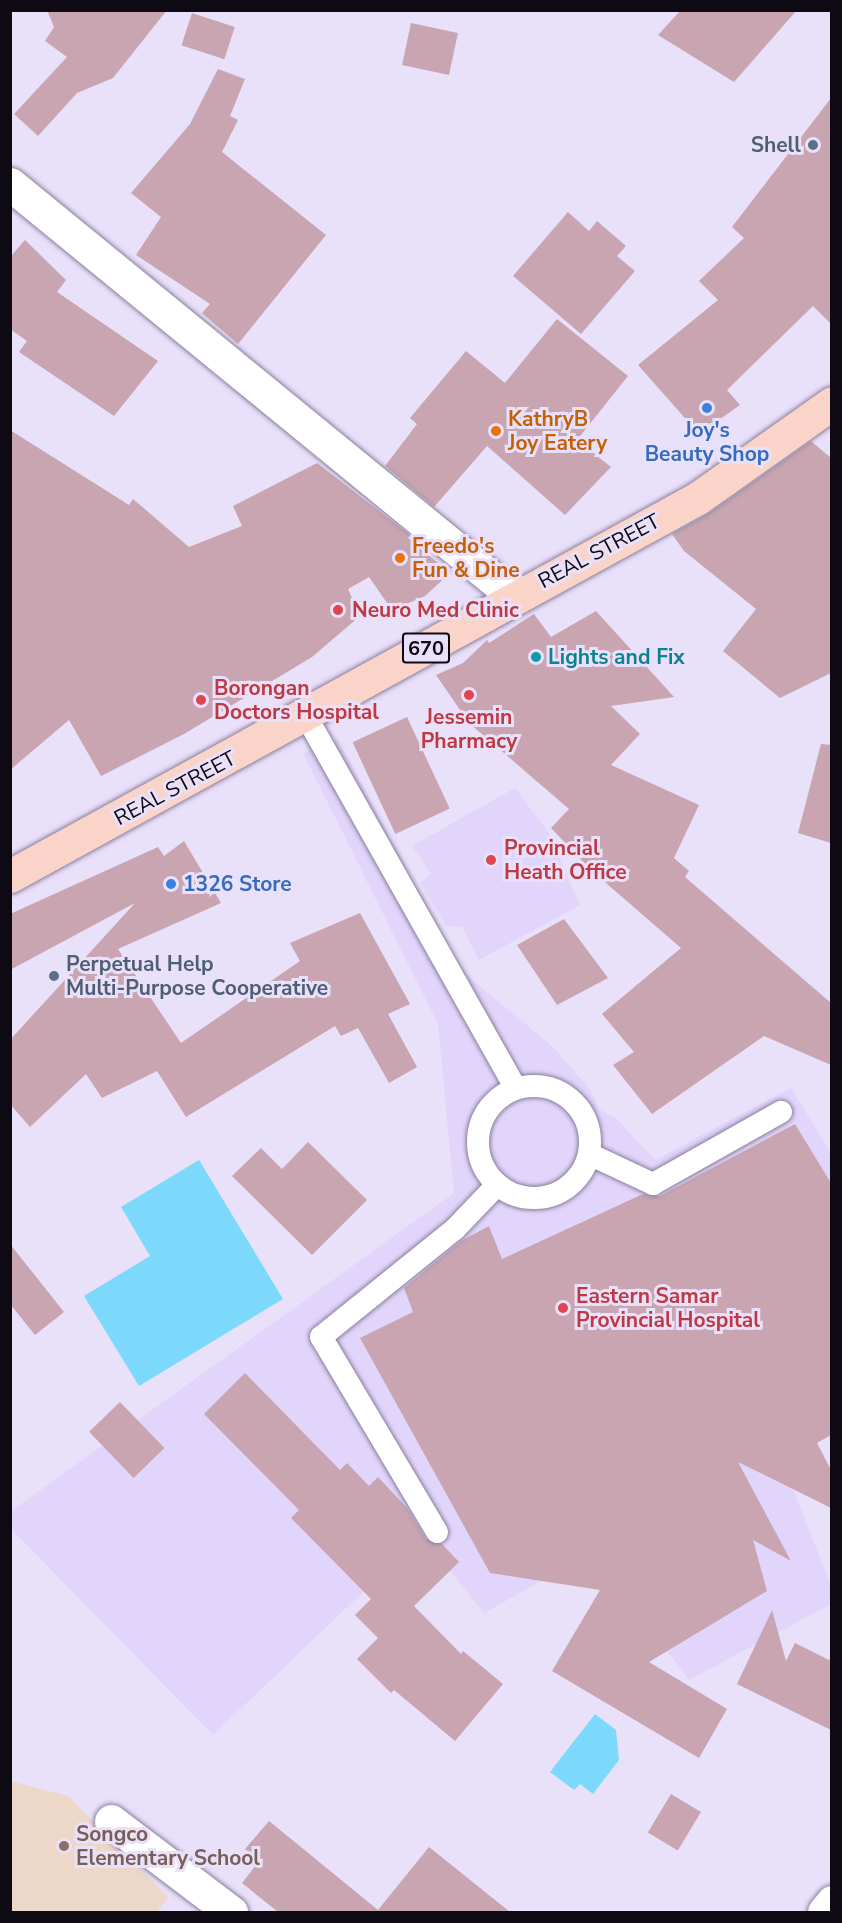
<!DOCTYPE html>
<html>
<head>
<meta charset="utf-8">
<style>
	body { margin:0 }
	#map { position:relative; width:842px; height:1923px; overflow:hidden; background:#e9e0fa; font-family:"Nunito Sans",sans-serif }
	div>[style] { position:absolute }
	.built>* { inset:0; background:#e2d5fc }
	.education>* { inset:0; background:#ecd7c9 }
	.water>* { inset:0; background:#7dd9fc }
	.building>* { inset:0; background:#c8a5b1; transform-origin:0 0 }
	.roads { filter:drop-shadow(0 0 2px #897f9c) drop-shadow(0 0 2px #897f9c) }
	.lane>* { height:22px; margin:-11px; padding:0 11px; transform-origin:11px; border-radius:11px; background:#fff }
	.lane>.ring { margin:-11px; padding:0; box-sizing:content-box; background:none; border:22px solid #fff; border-radius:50% }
	.street>* { height:33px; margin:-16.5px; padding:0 16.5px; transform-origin:16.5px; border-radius:16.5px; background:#fff }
	.primary>* { height:33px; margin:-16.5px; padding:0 16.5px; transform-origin:16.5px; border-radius:16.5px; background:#fad4c9 }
	.dots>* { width:16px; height:16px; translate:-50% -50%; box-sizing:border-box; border:3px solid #e9e0fa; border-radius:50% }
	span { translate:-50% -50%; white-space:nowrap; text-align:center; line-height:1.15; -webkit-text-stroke:6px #e9e0fa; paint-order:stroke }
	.shield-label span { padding:2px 4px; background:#e9e0fa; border:2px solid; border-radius:4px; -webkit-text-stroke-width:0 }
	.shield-label { font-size:20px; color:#0e0a14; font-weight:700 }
	.service-label { font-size:21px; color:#4e5e75; font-weight:700 }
	.right { translate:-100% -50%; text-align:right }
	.left { translate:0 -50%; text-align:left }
	.food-label { font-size:21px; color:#c56008; font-weight:700 }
	.shop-label { font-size:21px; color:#366cbe; font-weight:700 }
	.street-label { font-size:21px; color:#0e0a14 }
	.health-label { font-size:21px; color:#be3a42; font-weight:700 }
	.culture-label { font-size:21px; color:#0d838f; font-weight:700 }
	.education-label { font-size:21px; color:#785e54; font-weight:700 }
	.frame { position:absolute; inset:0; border:12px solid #0e0a14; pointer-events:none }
</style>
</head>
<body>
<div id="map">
	<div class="built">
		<i style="clip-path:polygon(338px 739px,460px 970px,552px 1046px,591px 1090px,599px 1110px,615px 1117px,655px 1160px,791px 1088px,831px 1153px,831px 1423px,782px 1461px,831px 1586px,831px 1604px,689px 1680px,593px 1552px,484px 1613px,422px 1536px,213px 1735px,11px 1529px,10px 1512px,454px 1193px,438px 1024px,303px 753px)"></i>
		<i style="clip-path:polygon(515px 788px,548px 832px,580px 905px,479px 960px,462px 927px,446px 926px,420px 882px,431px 874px,412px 846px)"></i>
	</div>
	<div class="education">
		<i style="clip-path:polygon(10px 1781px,68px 1796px,168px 1897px,157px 1912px,11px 1912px)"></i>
	</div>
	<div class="water">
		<i style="clip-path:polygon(199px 1160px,283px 1299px,139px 1386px,84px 1296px,150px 1256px,121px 1207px)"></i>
		<i style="clip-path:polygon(595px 1714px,616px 1730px,619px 1760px,593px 1794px,580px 1784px,574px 1790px,550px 1772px)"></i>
	</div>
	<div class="building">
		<i style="clip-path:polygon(47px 10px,167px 10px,113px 78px,77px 93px,38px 136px,14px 114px,67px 57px,45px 41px,54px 27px)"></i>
		<i style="clip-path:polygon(681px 10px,797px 10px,734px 82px,658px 35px)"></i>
		<i style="left:192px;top:13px;width:45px;height:34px;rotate:18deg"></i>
		<i style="left:411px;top:23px;width:48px;height:43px;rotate:12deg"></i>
		<i style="clip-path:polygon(218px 69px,245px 79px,230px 116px,238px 120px,222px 152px,326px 235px,238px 344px,202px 313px,210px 304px,136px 255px,161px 217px,131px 193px,190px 124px)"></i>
		<i style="clip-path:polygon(831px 98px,831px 324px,813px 306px,727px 390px,740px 405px,699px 434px,638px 365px,718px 300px,699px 281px,744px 238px,732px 227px)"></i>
		<i style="clip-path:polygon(568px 212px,589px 231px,597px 221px,626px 246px,617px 256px,635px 271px,581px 334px,513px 276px)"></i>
		<i style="clip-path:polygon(25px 240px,66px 280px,57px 292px,158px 361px,114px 416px,19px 352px,27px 341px,10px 329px,10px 257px)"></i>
		<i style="clip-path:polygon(557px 319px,628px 376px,577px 440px,611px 467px,565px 515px,487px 446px,434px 507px,385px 466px,417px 424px,410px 418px,466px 351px,505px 383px)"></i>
		<i style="clip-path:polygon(10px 430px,129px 505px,133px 499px,189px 547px,242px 526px,233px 506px,317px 463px,410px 535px,408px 538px,450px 573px,425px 596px,392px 610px,369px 577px,348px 589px,360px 616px,312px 657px,184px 734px,101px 776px,69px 720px,10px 770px)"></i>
		<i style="clip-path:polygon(811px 441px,831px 458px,831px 673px,780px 698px,723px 651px,756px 609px,684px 551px,672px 534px,709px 513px)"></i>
		<i style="clip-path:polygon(596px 611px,674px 697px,611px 706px,640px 734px,611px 765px,699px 805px,674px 858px,689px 871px,685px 877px,831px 1003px,831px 1065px,764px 1036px,652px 1114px,613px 1065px,634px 1052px,602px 1014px,681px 948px,591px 870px,551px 828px,569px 809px,469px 723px,436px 675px,463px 663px,487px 640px,489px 643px,534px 614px,551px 637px)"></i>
		<i style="left:407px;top:717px;width:101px;height:60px;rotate:65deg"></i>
		<i style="clip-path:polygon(821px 744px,831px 745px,831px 843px,798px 833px)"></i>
		<i style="clip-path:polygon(184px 841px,221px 903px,118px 949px,181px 1043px,300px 961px,290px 943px,360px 913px,410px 1004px,388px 1014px,417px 1067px,389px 1083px,358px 1028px,341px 1036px,335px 1026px,186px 1117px,157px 1071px,102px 1098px,86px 1074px,30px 1127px,10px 1104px,10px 1040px,135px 903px,10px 970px,10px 914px,158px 847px,164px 856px)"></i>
		<i style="clip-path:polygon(564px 919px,608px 978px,557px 1005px,517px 945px)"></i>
		<i style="clip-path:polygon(795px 1124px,831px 1183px,831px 1435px,817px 1443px,831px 1470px,831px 1508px,738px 1462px,791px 1561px,753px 1540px,767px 1591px,649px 1662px,727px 1709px,699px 1758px,552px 1671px,600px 1590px,490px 1573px,360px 1338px,413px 1312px,404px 1288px,461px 1241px,489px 1226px,502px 1259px,643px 1194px,660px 1196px)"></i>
		<i style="clip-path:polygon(308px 1142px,367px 1200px,312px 1255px,232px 1176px,261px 1148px,282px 1169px)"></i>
		<i style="clip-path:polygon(10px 1244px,64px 1312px,35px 1335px,10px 1304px)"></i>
		<i style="clip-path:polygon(245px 1373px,340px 1470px,347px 1463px,369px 1486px,378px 1477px,407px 1508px,426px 1539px,442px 1544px,459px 1562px,414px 1606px,461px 1654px,463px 1651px,503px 1684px,455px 1741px,394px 1690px,391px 1693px,357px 1659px,378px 1638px,355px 1615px,371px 1599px,291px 1518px,299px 1510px,204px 1414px)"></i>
		<i style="left:120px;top:1402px;width:64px;height:43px;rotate:46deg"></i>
		<i style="clip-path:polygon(772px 1610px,786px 1661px,795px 1643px,831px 1661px,831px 1730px,737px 1684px)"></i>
		<i style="left:671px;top:1794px;width:35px;height:45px;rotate:31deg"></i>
		<i style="clip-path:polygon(269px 1821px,378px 1910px,429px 1847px,510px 1912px,278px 1912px,242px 1883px,259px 1861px,245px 1849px)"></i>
	</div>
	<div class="roads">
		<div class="lane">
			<i style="left:306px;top:716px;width:427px;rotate:60.6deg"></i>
			<i class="ring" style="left:478px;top:1086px;width:90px;height:90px"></i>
			<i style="left:589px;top:1154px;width:71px;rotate:25.1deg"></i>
			<i style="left:653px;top:1184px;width:147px;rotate:-29.4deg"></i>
			<i style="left:437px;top:1532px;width:227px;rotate:-120.7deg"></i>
			<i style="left:321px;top:1337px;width:172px;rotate:-38.9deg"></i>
			<i style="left:455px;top:1229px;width:61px;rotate:-46.3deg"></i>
		</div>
		<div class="street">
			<i style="left:10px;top:184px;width:652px;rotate:39.28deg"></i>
			<i style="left:111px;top:1821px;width:151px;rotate:37.2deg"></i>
			<i style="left:824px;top:1912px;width:13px;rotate:-51deg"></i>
		</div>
		<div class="primary">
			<i style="left:10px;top:876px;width:785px;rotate:-28.79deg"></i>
			<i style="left:698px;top:498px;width:164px;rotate:-35.3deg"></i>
		</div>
	</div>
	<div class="dots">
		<i style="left:813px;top:145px;background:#5c6f8a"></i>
		<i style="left:707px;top:408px;background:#3f7fe0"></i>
		<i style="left:496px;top:431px;background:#e8710a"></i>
		<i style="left:400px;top:558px;background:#e8710a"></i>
		<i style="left:338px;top:610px;background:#e0444e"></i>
		<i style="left:536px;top:657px;background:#0f9aa8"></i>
		<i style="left:469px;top:695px;background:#e0444e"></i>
		<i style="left:201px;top:700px;background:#e0444e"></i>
		<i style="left:491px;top:860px;background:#e0444e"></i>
		<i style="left:171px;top:884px;background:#3f7fe0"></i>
		<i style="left:54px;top:976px;background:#5c6f8a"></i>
		<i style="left:563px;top:1308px;background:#e0444e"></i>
		<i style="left:64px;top:1846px;background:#8d6e63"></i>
	</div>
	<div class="shield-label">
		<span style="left:426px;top:648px">670</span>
	</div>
	<div class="service-label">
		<span class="right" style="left:801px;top:145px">Shell</span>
		<span class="left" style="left:66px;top:976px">Perpetual Help<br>Multi-Purpose Cooperative</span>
	</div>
	<div class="food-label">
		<span class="left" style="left:508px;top:431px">KathryB<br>Joy Eatery</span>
		<span class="left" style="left:412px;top:558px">Freedo's<br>Fun &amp; Dine</span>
	</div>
	<div class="shop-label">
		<span style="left:707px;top:442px">Joy's<br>Beauty Shop</span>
		<span class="left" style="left:183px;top:884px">1326 Store</span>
	</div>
	<div class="street-label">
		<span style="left:599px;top:551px;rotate:-28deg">REAL STREET</span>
		<span style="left:175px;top:788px;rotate:-28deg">REAL STREET</span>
	</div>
	<div class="health-label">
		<span class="left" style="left:352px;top:610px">Neuro Med Clinic</span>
		<span class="left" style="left:214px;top:700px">Borongan<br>Doctors Hospital</span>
		<span style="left:469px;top:729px">Jessemin<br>Pharmacy</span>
		<span class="left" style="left:504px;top:860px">Provincial<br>Heath Office</span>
		<span class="left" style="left:576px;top:1308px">Eastern Samar<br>Provincial Hospital</span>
	</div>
	<div class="culture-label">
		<span class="left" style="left:548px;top:657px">Lights and Fix</span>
	</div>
	<div class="education-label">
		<span class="left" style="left:76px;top:1846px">Songco<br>Elementary School</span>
	</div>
	<div class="frame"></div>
</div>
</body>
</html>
